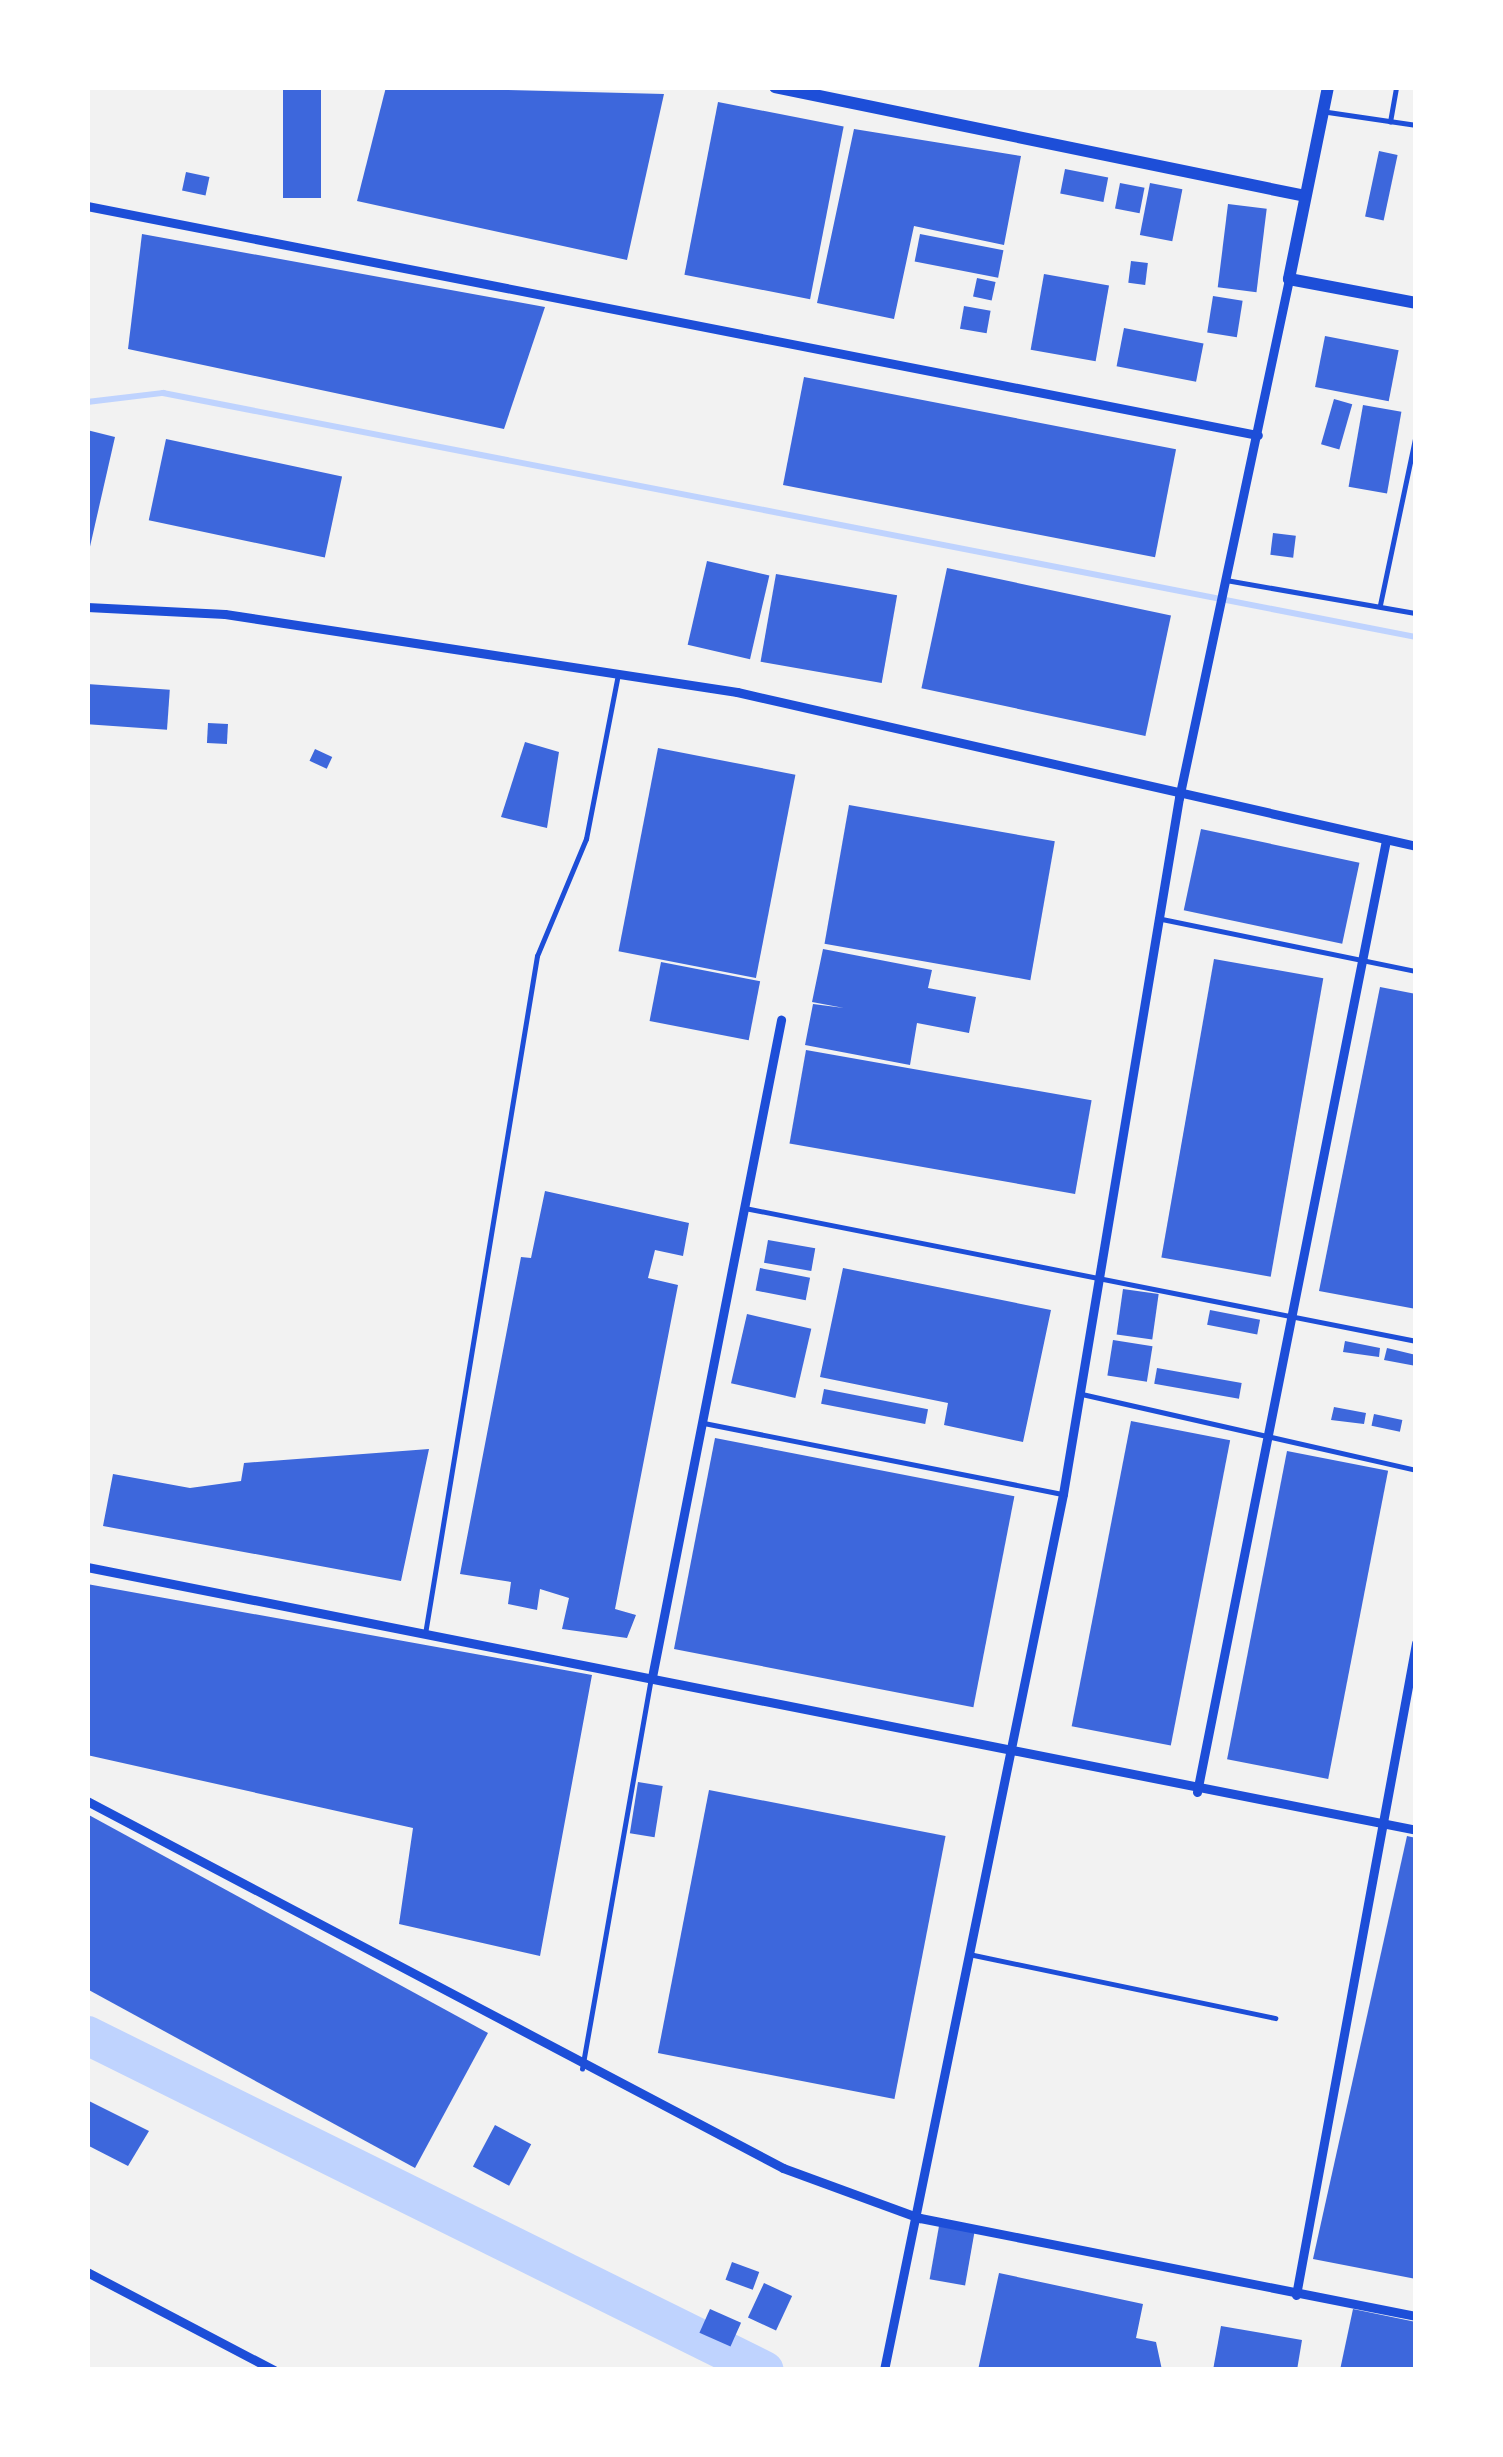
<!DOCTYPE html>
<html>
<head>
<meta charset="utf-8">
<style>
	body { margin:0 }
	#map { position:relative; width:1503px; height:2457px; overflow:hidden; background:#f2f2f2; font-family:Bitter,serif }
	div>[style] { position:absolute }
	.stream>* { height:6px; margin:-3px; padding:0 3px; transform-origin:3px; border-radius:3px; background:#bfd3fe }
	.river>* { height:39px; margin:-19.5px; padding:0 19.5px; transform-origin:19.5px; border-radius:19.5px; background:#bfd3fe }
	.building>* { inset:0; background:#3d67dc; transform-origin:0 0 }
	.service>* { height:4.5px; margin:-2.25px; padding:0 2.25px; transform-origin:2.25px; border-radius:2.25px; background:#1d4ed8 }
	.minor>* { height:9px; margin:-4.5px; padding:0 4.5px; transform-origin:4.5px; border-radius:4.5px; background:#1d4ed8 }
	.tertiary>* { height:12px; margin:-6px; padding:0 6px; transform-origin:6px; border-radius:6px; background:#1d4ed8 }
	span { translate:-50% -50%; white-space:nowrap; text-align:center; line-height:1.15; -webkit-text-stroke:10px #fff; paint-order:stroke }
	.frame { position:absolute; inset:0; border:90px solid #fff; pointer-events:none }
</style>
</head>
<body>
<div id="map">
	<div class="stream">
		<i style="left:87px;top:402px;width:77px;rotate:-6.8deg"></i>
		<i style="left:163px;top:393px;width:1277px;rotate:11.02deg"></i>
	</div>
	<div class="river">
		<i style="left:87px;top:2035px;width:755px;rotate:26.33deg"></i>
	</div>
	<div class="building">
		<i style="left:283px;top:87px;width:38px;height:111px"></i>
		<i style="clip-path:polygon(386px 87px,664px 94px,627px 260px,357px 201px)"></i>
		<i style="left:718px;top:102px;width:128px;height:176px;rotate:11deg"></i>
		<i style="clip-path:polygon(854px 129px,1021px 156px,1004px 245px,914px 226px,894px 319px,817px 303px)"></i>
		<i style="left:1379px;top:151px;width:19px;height:67px;rotate:12deg"></i>
		<i style="left:1065px;top:169px;width:44px;height:25px;rotate:11deg"></i>
		<i style="left:186px;top:172px;width:24px;height:19px;rotate:12deg"></i>
		<i style="left:1120px;top:183px;width:25px;height:26px;rotate:11deg"></i>
		<i style="left:1150px;top:183px;width:33px;height:53px;rotate:11deg"></i>
		<i style="left:1228px;top:204px;width:39px;height:84px;rotate:7deg"></i>
		<i style="clip-path:polygon(142px 234px,545px 307px,504px 429px,128px 349px)"></i>
		<i style="left:920px;top:234px;width:85px;height:28px;rotate:11deg"></i>
		<i style="left:1131px;top:261px;width:17px;height:22px;rotate:7deg"></i>
		<i style="left:1044px;top:274px;width:66px;height:77px;rotate:10deg"></i>
		<i style="left:977px;top:278px;width:19px;height:19px;rotate:12deg"></i>
		<i style="left:1213px;top:296px;width:30px;height:37px;rotate:9deg"></i>
		<i style="left:964px;top:306px;width:27px;height:23px;rotate:10deg"></i>
		<i style="left:1124px;top:328px;width:81px;height:39px;rotate:11deg"></i>
		<i style="left:1325px;top:336px;width:75px;height:52px;rotate:11deg"></i>
		<i style="left:804px;top:377px;width:379px;height:110px;rotate:11deg"></i>
		<i style="left:1334px;top:399px;width:19px;height:47px;rotate:16deg"></i>
		<i style="left:1363px;top:405px;width:39px;height:83px;rotate:10deg"></i>
		<i style="clip-path:polygon(87px 430px,115px 437px,89px 551px,87px 551px)"></i>
		<i style="left:166px;top:439px;width:180px;height:83px;rotate:12deg"></i>
		<i style="left:1273px;top:533px;width:23px;height:22px;rotate:7deg"></i>
		<i style="left:707px;top:561px;width:64px;height:86px;rotate:13deg"></i>
		<i style="left:947px;top:568px;width:229px;height:123px;rotate:12deg"></i>
		<i style="left:776px;top:574px;width:123px;height:89px;rotate:10deg"></i>
		<i style="left:87px;top:684px;width:83px;height:40px;rotate:4deg"></i>
		<i style="left:208px;top:723px;width:20px;height:20px;rotate:3deg"></i>
		<i style="clip-path:polygon(525px 742px,559px 752px,547px 828px,501px 817px)"></i>
		<i style="left:658px;top:748px;width:140px;height:207px;rotate:11deg"></i>
		<i style="left:315px;top:749px;width:19px;height:13px;rotate:25deg"></i>
		<i style="left:849px;top:805px;width:209px;height:141px;rotate:10deg"></i>
		<i style="left:1201px;top:829px;width:162px;height:83px;rotate:12deg"></i>
		<i style="clip-path:polygon(823px 949px,932px 970px,928px 988px,976px 997px,969px 1033px,917px 1023px,910px 1065px,805px 1045px,813px 1004px,844px 1008px,812px 1002px)"></i>
		<i style="left:1214px;top:959px;width:111px;height:303px;rotate:10deg"></i>
		<i style="left:661px;top:962px;width:101px;height:60px;rotate:11deg"></i>
		<i style="clip-path:polygon(1380px 987px,1416px 994px,1416px 1309px,1319px 1291px)"></i>
		<i style="left:806px;top:1050px;width:290px;height:95px;rotate:10deg"></i>
		<i style="clip-path:polygon(545px 1191px,689px 1223px,683px 1256px,655px 1250px,648px 1278px,678px 1285px,615px 1609px,636px 1615px,627px 1638px,562px 1629px,569px 1598px,540px 1589px,537px 1610px,508px 1604px,511px 1582px,460px 1574px,521px 1257px,531px 1258px)"></i>
		<i style="left:768px;top:1240px;width:48px;height:23px;rotate:10deg"></i>
		<i style="left:760px;top:1268px;width:51px;height:23px;rotate:11deg"></i>
		<i style="clip-path:polygon(843px 1268px,1051px 1310px,1023px 1442px,944px 1425px,948px 1403px,820px 1377px)"></i>
		<i style="left:1123px;top:1289px;width:36px;height:46px;rotate:8deg"></i>
		<i style="left:1210px;top:1310px;width:51px;height:15px;rotate:11deg"></i>
		<i style="left:747px;top:1314px;width:66px;height:71px;rotate:13deg"></i>
		<i style="left:1113px;top:1340px;width:40px;height:36px;rotate:9deg"></i>
		<i style="clip-path:polygon(1345px 1341px,1380px 1348px,1379px 1357px,1343px 1352px)"></i>
		<i style="clip-path:polygon(1387px 1348px,1416px 1355px,1416px 1366px,1384px 1360px)"></i>
		<i style="left:1157px;top:1368px;width:86px;height:16px;rotate:10deg"></i>
		<i style="left:824px;top:1389px;width:106px;height:15px;rotate:11deg"></i>
		<i style="clip-path:polygon(1334px 1407px,1366px 1413px,1364px 1424px,1331px 1420px)"></i>
		<i style="left:1374px;top:1414px;width:29px;height:12px;rotate:12deg"></i>
		<i style="left:1131px;top:1421px;width:101px;height:311px;rotate:11deg"></i>
		<i style="left:715px;top:1438px;width:305px;height:215px;rotate:11deg"></i>
		<i style="clip-path:polygon(429px 1449px,401px 1581px,103px 1526px,113px 1474px,190px 1488px,241px 1481px,244px 1463px)"></i>
		<i style="left:1287px;top:1451px;width:103px;height:314px;rotate:11deg"></i>
		<i style="clip-path:polygon(87px 1584px,592px 1675px,540px 1956px,399px 1924px,413px 1828px,87px 1755px)"></i>
		<i style="left:638px;top:1782px;width:25px;height:52px;rotate:9deg"></i>
		<i style="left:709px;top:1790px;width:241px;height:268px;rotate:11deg"></i>
		<i style="clip-path:polygon(87px 1814px,488px 2033px,415px 2168px,87px 1989px)"></i>
		<i style="clip-path:polygon(1407px 1836px,1416px 1838px,1416px 2279px,1313px 2259px)"></i>
		<i style="clip-path:polygon(87px 2100px,149px 2131px,128px 2166px,87px 2145px)"></i>
		<i style="left:495px;top:2125px;width:41px;height:47px;rotate:28deg"></i>
		<i style="left:939px;top:2226px;width:36px;height:54px;rotate:10deg"></i>
		<i style="left:732px;top:2262px;width:29px;height:19px;rotate:20deg"></i>
		<i style="clip-path:polygon(999px 2273px,1143px 2304px,1136px 2338px,1156px 2342px,1162px 2370px,978px 2370px)"></i>
		<i style="left:764px;top:2283px;width:31px;height:38px;rotate:25deg"></i>
		<i style="left:710px;top:2309px;width:34px;height:26px;rotate:24deg"></i>
		<i style="clip-path:polygon(1353px 2309px,1416px 2322px,1416px 2370px,1340px 2370px)"></i>
		<i style="clip-path:polygon(1221px 2326px,1302px 2340px,1297px 2370px,1213px 2370px)"></i>
	</div>
	<div class="service">
		<i style="left:1328px;top:112px;width:89px;rotate:8.4deg"></i>
		<i style="left:1390px;top:122px;width:36px;rotate:-80deg"></i>
		<i style="left:1226px;top:580px;width:193px;rotate:9.9deg"></i>
		<i style="left:1380px;top:605px;width:175px;rotate:-78.1deg"></i>
		<i style="left:1162px;top:919px;width:259px;rotate:11.6deg"></i>
		<i style="left:745px;top:1208px;width:684px;rotate:11.21deg"></i>
		<i style="left:1082px;top:1394px;width:343px;rotate:12.8deg"></i>
		<i style="left:704px;top:1423px;width:366px;rotate:11.2deg"></i>
		<i style="left:425px;top:1634px;width:687px;rotate:-80.62deg"></i>
		<i style="left:537px;top:956px;width:127px;rotate:-67.3deg"></i>
		<i style="left:586px;top:839px;width:168px;rotate:-79deg"></i>
		<i style="left:969px;top:1954px;width:313px;rotate:11.8deg"></i>
		<i style="left:582px;top:2069px;width:396px;rotate:-80deg"></i>
	</div>
	<div class="minor">
		<i style="left:87px;top:206px;width:1193px;rotate:11.07deg"></i>
		<i style="left:87px;top:607px;width:138px;rotate:2.9deg"></i>
		<i style="left:225px;top:614px;width:518px;rotate:8.66deg"></i>
		<i style="left:737px;top:692px;width:696px;rotate:12.78deg"></i>
		<i style="left:87px;top:1567px;width:1355px;rotate:11.19deg"></i>
		<i style="left:652px;top:1677px;width:670px;rotate:-78.89deg"></i>
		<i style="left:1197px;top:1792px;width:971px;rotate:-78.77deg"></i>
		<i style="left:87px;top:1801px;width:787px;rotate:27.8deg"></i>
		<i style="left:783px;top:2168px;width:146px;rotate:20.1deg"></i>
		<i style="left:920px;top:2218px;width:506px;rotate:11.18deg"></i>
		<i style="left:87px;top:2272px;width:211px;rotate:27.7deg"></i>
		<i style="left:1296px;top:2295px;width:663px;rotate:-79.57deg"></i>
		<i style="left:884px;top:2370px;width:894px;rotate:-78.45deg"></i>
		<i style="left:1063px;top:1494px;width:706px;rotate:-80.54deg"></i>
		<i style="left:1179px;top:798px;width:531px;rotate:-78.03deg"></i>
	</div>
	<div class="tertiary">
		<i style="left:775px;top:87px;width:541px;rotate:11.62deg"></i>
		<i style="left:1328px;top:87px;width:196px;rotate:101.5deg"></i>
		<i style="left:1289px;top:279px;width:129px;rotate:10.7deg"></i>
	</div>
	<div class="frame"></div>
</div>
</body>
</html>
